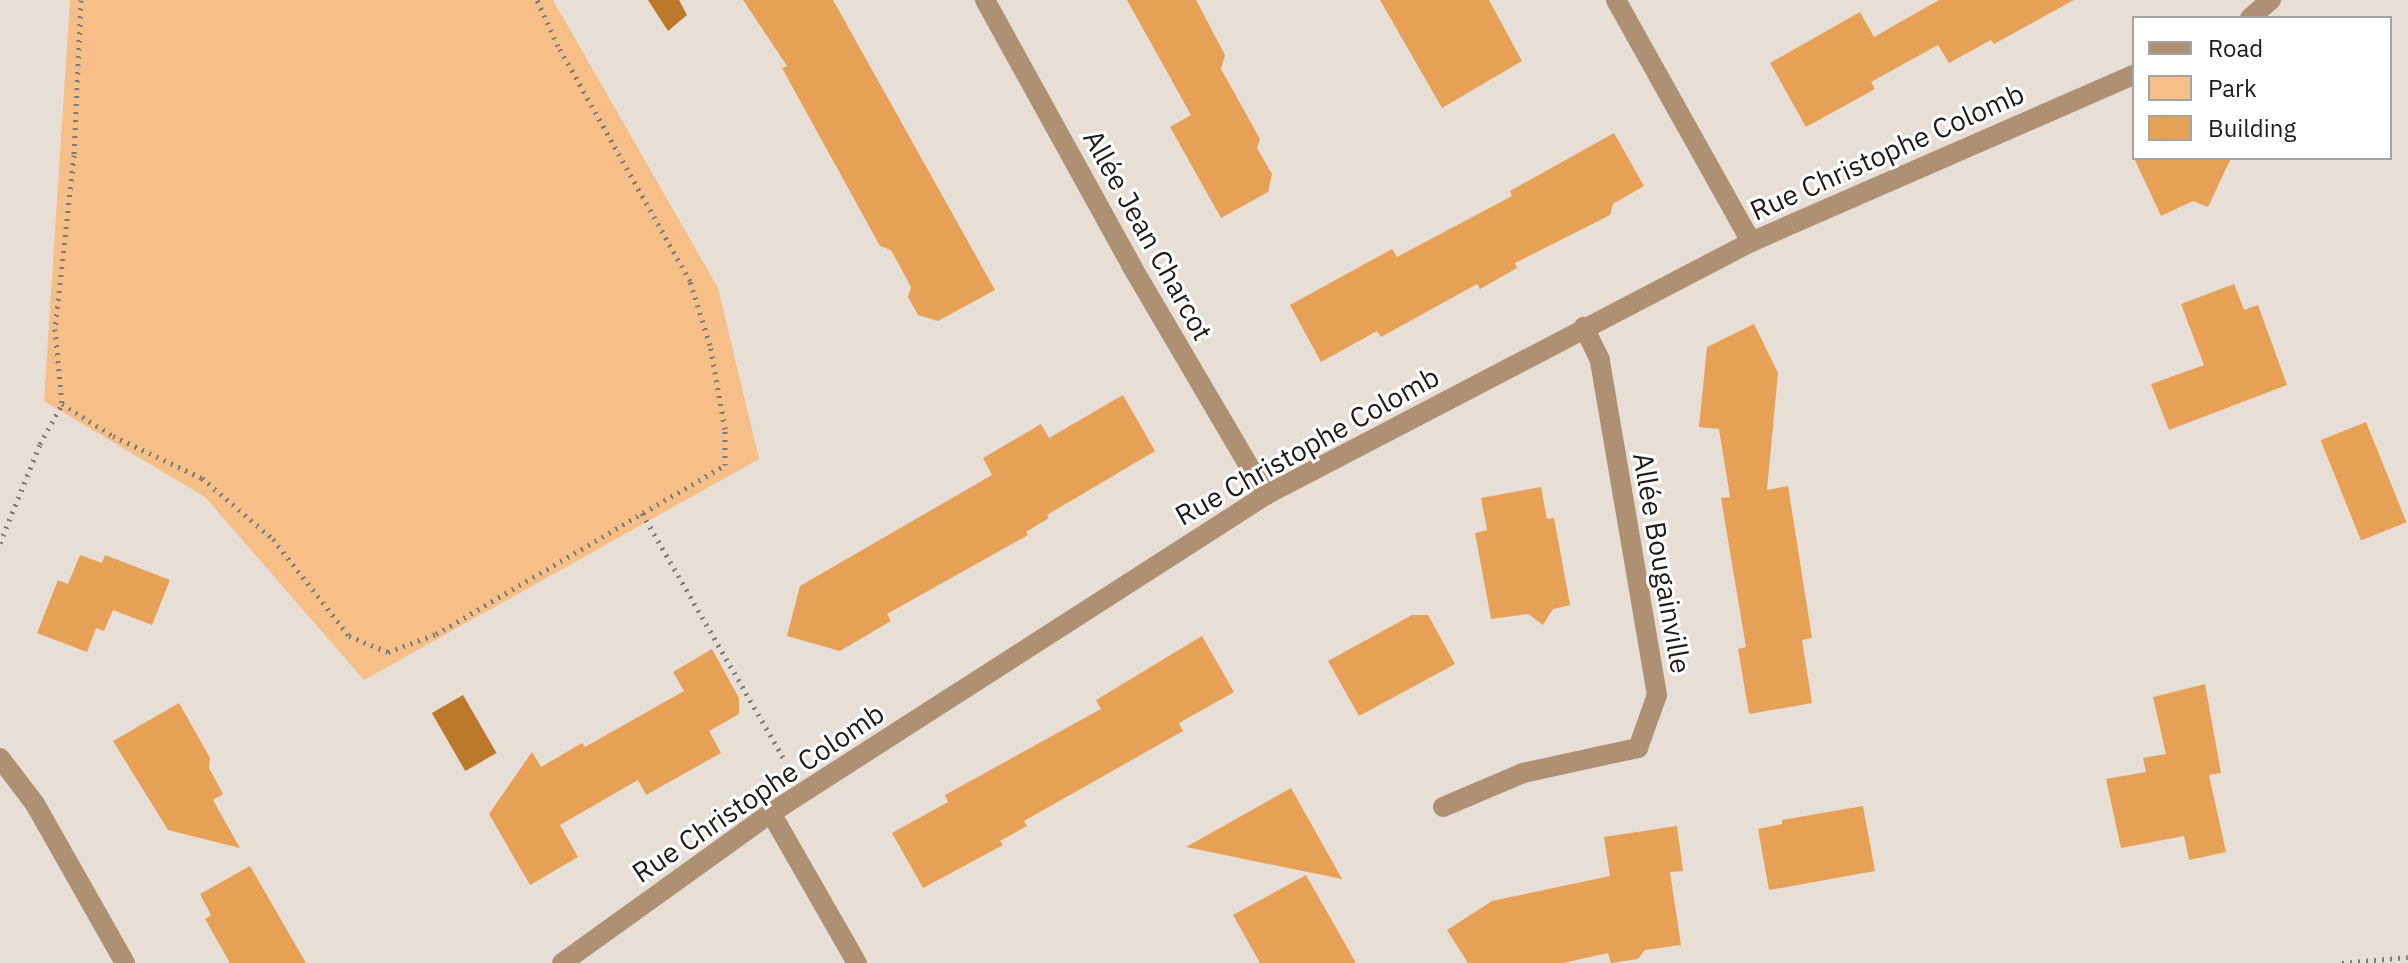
<!DOCTYPE html>
<html>
<head>
<meta charset="utf-8">
<style>
	body { margin:0 }
	#map { position:relative; width:2408px; height:963px; overflow:hidden; background:#e7ded5; font-family:"IBM Plex Sans",sans-serif }
	div>[style] { position:absolute }
	.green>* { inset:0; background:#f6bf88 }
	.water>* { inset:0; background:#bc792b; transform-origin:0 0 }
	.building>* { inset:0; background:#e7a157; transform-origin:0 0 }
	.path>* { height:5px; margin-top:-2.5px; transform-origin:0; background:repeating-linear-gradient(90deg,#817b75 0 2px,transparent 0 8px) }
	.minor>* { height:20px; margin:-10px; padding:0 10px; transform-origin:10px; border-radius:10px; background:#ae9072 }
	span { translate:-50% -50%; white-space:nowrap; text-align:center; line-height:1.15; -webkit-text-stroke:6px #fff; paint-order:stroke }
	.street-label { font-size:28px; color:#1f1c19 }
	.legend { position:absolute; left:2132px; top:16px; width:260px; height:144px; box-sizing:border-box; background:#fff; border:2px solid #a5a4a3; margin:0; padding:10px 14px; list-style:none; font-size:24px; color:#1f1c19 }
	.legend li { display:flex; align-items:center; gap:16px; height:40px }
	.legend b { width:40px; border:2px solid #a5a4a3 }
</style>
</head>
<body>
<div id="map">
	<div class="green">
		<i style="clip-path:polygon(70px 0,553px 0,718px 288px,759px 459px,364px 680px,205px 497px,44px 401px)"></i>
	</div>
	<div class="water">
		<i style="clip-path:polygon(648px 0,679px 0,687px 15px,668px 31px)"></i>
		<i style="left:463px;top:695px;width:67px;height:36px;rotate:60deg"></i>
	</div>
	<div class="building">
		<i style="clip-path:polygon(743px 0,833px 0,995px 290px,938px 321px,918px 315px,908px 297px,911px 287px,891px 250px,880px 246px,782px 68px,787px 66px)"></i>
		<i style="clip-path:polygon(1127px 0,1196px 0,1225px 55px,1221px 69px,1260px 139px,1257px 148px,1272px 174px,1268px 192px,1221px 218px,1170px 127px,1191px 115px)"></i>
		<i style="clip-path:polygon(1380px 0,1489px 0,1522px 61px,1442px 108px)"></i>
		<i style="clip-path:polygon(1939px 0,2074px 0,1994px 44px,1991px 40px,1949px 63px,1938px 45px,1871px 82px,1875px 89px,1806px 127px,1770px 63px,1860px 12px,1874px 37px)"></i>
		<i style="clip-path:polygon(1614px 133px,1644px 186px,1613px 204px,1610px 215px,1515px 263px,1517px 268px,1480px 289px,1477px 284px,1381px 337px,1377px 331px,1321px 362px,1290px 305px,1392px 249px,1397px 257px,1512px 196px,1510px 191px)"></i>
		<i style="clip-path:polygon(2134px 158px,2231px 158px,2208px 207px,2193px 201px,2161px 216px)"></i>
		<i style="clip-path:polygon(2234px 284px,2244px 310px,2258px 305px,2287px 385px,2169px 430px,2151px 384px,2204px 365px,2181px 304px)"></i>
		<i style="clip-path:polygon(1754px 324px,1778px 373px,1767px 490px,1788px 486px,1812px 638px,1802px 640px,1812px 703px,1749px 714px,1738px 649px,1746px 647px,1721px 498px,1730px 497px,1719px 429px,1699px 427px,1707px 347px)"></i>
		<i style="clip-path:polygon(1123px 395px,1155px 451px,1047px 515px,1049px 518px,1026px 532px,1028px 535px,887px 614px,891px 621px,840px 651px,787px 636px,800px 586px,992px 475px,983px 458px,1041px 424px,1049px 438px)"></i>
		<i style="left:2366px;top:422px;width:108px;height:49px;rotate:68deg"></i>
		<i style="clip-path:polygon(1541px 487px,1547px 519px,1554px 518px,1570px 605px,1553px 609px,1543px 625px,1528px 614px,1491px 619px,1475px 533px,1487px 530px,1481px 498px)"></i>
		<i style="clip-path:polygon(80px 555px,102px 563px,105px 555px,170px 580px,152px 625px,113px 610px,104px 631px,96px 628px,87px 652px,37px 633px,58px 580px,68px 584px)"></i>
		<i style="clip-path:polygon(1412px 615px,1428px 615px,1455px 664px,1359px 716px,1328px 661px)"></i>
		<i style="clip-path:polygon(1202px 636px,1234px 692px,1179px 723px,1183px 731px,1024px 821px,1027px 826px,1000px 841px,1003px 845px,923px 888px,892px 833px,948px 802px,945px 795px,1101px 709px,1096px 700px)"></i>
		<i style="clip-path:polygon(712px 649px,739px 698px,739px 714px,709px 731px,721px 753px,646px 795px,638px 780px,560px 825px,578px 857px,530px 885px,489px 814px,532px 752px,541px 767px,582px 743px,585px 747px,684px 691px,673px 672px)"></i>
		<i style="clip-path:polygon(2205px 684px,2221px 773px,2209px 775px,2226px 852px,2189px 860px,2184px 836px,2121px 848px,2106px 779px,2146px 772px,2143px 758px,2166px 754px,2153px 697px)"></i>
		<i style="clip-path:polygon(179px 703px,210px 758px,209px 768px,223px 794px,213px 800px,240px 848px,168px 830px,113px 741px)"></i>
		<i style="clip-path:polygon(1291px 788px,1342px 879px,1186px 847px)"></i>
		<i style="clip-path:polygon(1863px 806px,1875px 871px,1769px 890px,1758px 829px,1782px 824px,1782px 820px)"></i>
		<i style="clip-path:polygon(1677px 826px,1683px 871px,1670px 872px,1681px 945px,1645px 950px,1638px 959px,1611px 963px,1608px 953px,1563px 963px,1468px 963px,1447px 930px,1492px 901px,1610px 876px,1604px 837px)"></i>
		<i style="clip-path:polygon(250px 866px,306px 963px,230px 963px,205px 919px,211px 915px,200px 894px)"></i>
		<i style="clip-path:polygon(1306px 875px,1356px 963px,1260px 963px,1233px 915px)"></i>
	</div>
	<div class="path">
		<i style="left:81px;top:0;width:155px;rotate:92.6deg"></i>
		<i style="left:74px;top:155px;width:175px;rotate:96.2deg"></i>
		<i style="left:55px;top:329px;width:75px;rotate:84.7deg"></i>
		<i style="left:62px;top:404px;width:60px;rotate:32.1deg"></i>
		<i style="left:113px;top:436px;width:98px;rotate:25.3deg"></i>
		<i style="left:202px;top:478px;width:94px;rotate:40.7deg"></i>
		<i style="left:273px;top:539px;width:123px;rotate:51.9deg"></i>
		<i style="left:349px;top:636px;width:42px;rotate:22.3deg"></i>
		<i style="left:388px;top:652px;width:51px;rotate:-20.6deg"></i>
		<i style="left:436px;top:634px;width:335px;rotate:-30.3deg"></i>
		<i style="left:725px;top:465px;width:36px;rotate:-90deg"></i>
		<i style="left:725px;top:429px;width:85px;rotate:-100.1deg"></i>
		<i style="left:710px;top:345px;width:67px;rotate:-107.4deg"></i>
		<i style="left:690px;top:281px;width:270px;rotate:-119.3deg"></i>
		<i style="left:558px;top:46px;width:51px;rotate:-114.5deg"></i>
		<i style="left:642px;top:513px;width:288px;rotate:60deg"></i>
		<i style="left:0;top:543px;width:107px;rotate:-68deg"></i>
		<i style="left:40px;top:444px;width:46px;rotate:-61.2deg"></i>
		<i style="left:2342px;top:963px;width:66px;rotate:-5.2deg"></i>
	</div>
	<div class="minor">
		<i style="left:985px;top:0;width:303px;rotate:61.1deg"></i>
		<i style="left:1131px;top:265px;width:267px;rotate:59.6deg"></i>
		<i style="left:1616px;top:0;width:277px;rotate:60.8deg"></i>
		<i style="left:2250px;top:18px;width:28px;rotate:-41deg"></i>
		<i style="left:0;top:758px;width:58px;rotate:52.7deg"></i>
		<i style="left:35px;top:804px;width:183px;rotate:60.5deg"></i>
		<i style="left:1443px;top:807px;width:87px;rotate:-23deg"></i>
		<i style="left:1523px;top:773px;width:118px;rotate:-12.3deg"></i>
		<i style="left:1638px;top:748px;width:56px;rotate:-70.3deg"></i>
		<i style="left:1657px;top:695px;width:340px;rotate:-99.7deg"></i>
		<i style="left:1600px;top:360px;width:37px;rotate:-116deg"></i>
		<i style="left:771px;top:813px;width:173px;rotate:60.2deg"></i>
		<i style="left:562px;top:963px;width:257px;rotate:-35.7deg"></i>
		<i style="left:771px;top:813px;width:588px;rotate:-32.72deg"></i>
		<i style="left:1266px;top:495px;width:547px;rotate:-27.55deg"></i>
		<i style="left:1751px;top:242px;width:418px;rotate:-23.6deg"></i>
	</div>
	<div class="street-label">
		<span style="left:1887px;top:152px;rotate:-24deg">Rue Christophe Colomb</span>
		<span style="left:1148px;top:235px;rotate:61deg">Allée Jean Charcot</span>
		<span style="left:1307px;top:446px;rotate:-29deg">Rue Christophe Colomb</span>
		<span style="left:1662px;top:563px;rotate:80deg">Allée Bougainville</span>
		<span style="left:758px;top:793px;rotate:-34deg">Rue Christophe Colomb</span>
	</div>
	<ul class="legend">
	<li><b style="height:10px;background:#ae9072"></b>Road</li>
	<li><b style="height:22px;background:#f6bf88"></b>Park</li>
	<li><b style="height:22px;background:#e7a157"></b>Building</li>
	</ul>
</div>
</body>
</html>
